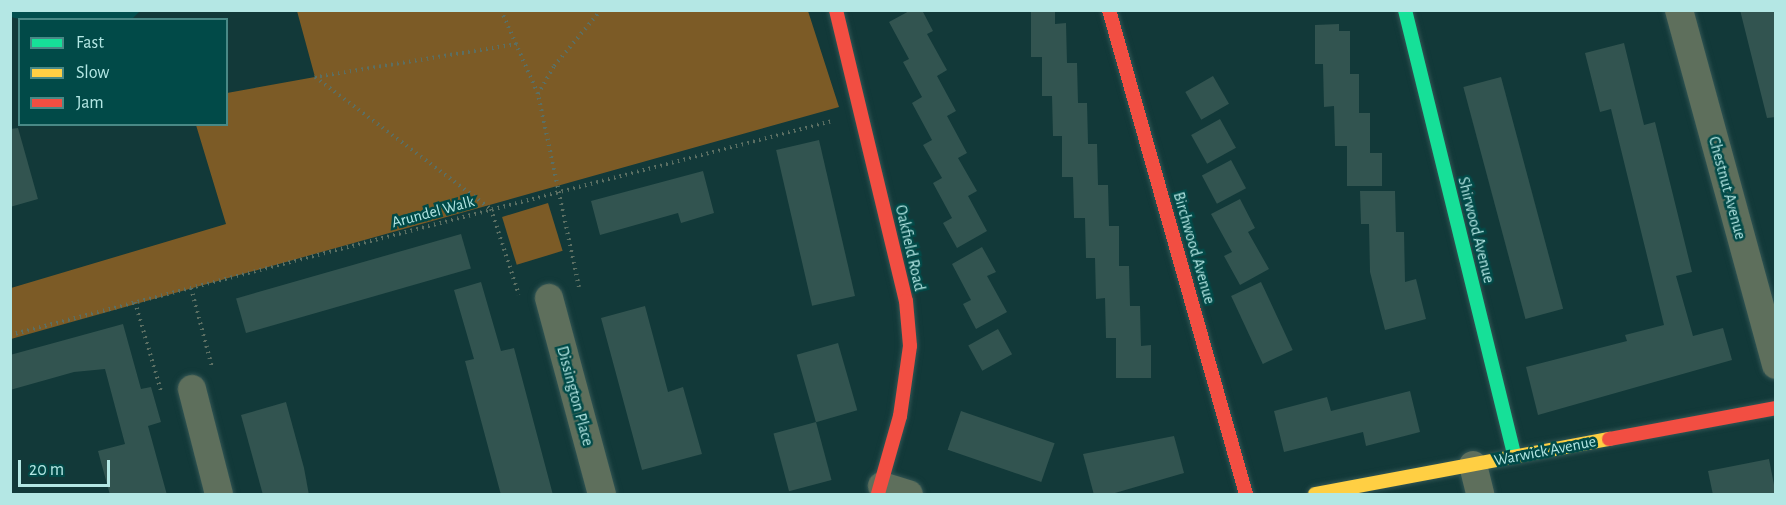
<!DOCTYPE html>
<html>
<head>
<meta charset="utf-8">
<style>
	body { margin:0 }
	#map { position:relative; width:1786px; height:505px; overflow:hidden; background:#123939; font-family:"Alegreya Sans",sans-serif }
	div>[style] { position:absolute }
	.built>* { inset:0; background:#024f4e }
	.green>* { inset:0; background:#7c5b26; transform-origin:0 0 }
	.building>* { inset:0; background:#325450; transform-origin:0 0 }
	.path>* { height:4px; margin-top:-2px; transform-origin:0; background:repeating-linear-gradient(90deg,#5b6f63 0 1.5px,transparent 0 6px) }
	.roads { filter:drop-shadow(0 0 2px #325554) drop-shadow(0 0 2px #325554) }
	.street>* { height:28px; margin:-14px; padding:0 14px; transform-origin:14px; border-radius:14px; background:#5e6f5c }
	.fast>* { height:14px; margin:-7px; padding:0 7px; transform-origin:7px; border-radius:7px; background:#16e098 }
	.slow>* { height:14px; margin:-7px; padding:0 7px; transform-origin:7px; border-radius:7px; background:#ffcf43 }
	.jam>* { height:14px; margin:-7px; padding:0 7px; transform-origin:7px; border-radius:7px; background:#f24e42 }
	span { translate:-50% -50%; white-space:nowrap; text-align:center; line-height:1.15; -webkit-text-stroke:5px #014a48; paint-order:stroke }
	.street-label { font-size:16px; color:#b4e7e4 }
	.frame { position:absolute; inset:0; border:12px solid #b4e7e4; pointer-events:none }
	.legend { position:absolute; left:18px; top:18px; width:210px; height:108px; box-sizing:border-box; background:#014a48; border:2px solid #498986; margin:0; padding:8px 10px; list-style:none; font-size:18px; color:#b4e7e4 }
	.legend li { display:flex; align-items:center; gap:12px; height:30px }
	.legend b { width:30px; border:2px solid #498986 }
	.scale { position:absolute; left:18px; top:460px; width:92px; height:27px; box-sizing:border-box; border:3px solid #b4e7e4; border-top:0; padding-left:8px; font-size:18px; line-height:21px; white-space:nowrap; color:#b4e7e4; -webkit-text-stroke:4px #014a48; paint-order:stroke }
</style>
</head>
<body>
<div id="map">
	<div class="built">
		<i style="clip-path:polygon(11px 10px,140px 10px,140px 11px,132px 19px,23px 20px,11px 17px)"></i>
	</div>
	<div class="green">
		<i style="clip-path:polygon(297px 11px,808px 11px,839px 107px,11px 339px,11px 288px,226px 224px,196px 125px,226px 124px,227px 93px,315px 77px)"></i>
		<i style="left:548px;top:203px;width:50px;height:48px;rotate:73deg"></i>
	</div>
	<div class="building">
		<i style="clip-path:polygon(911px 10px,922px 10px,933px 31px,927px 34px,947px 70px,937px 76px,956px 111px,947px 116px,967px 153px,958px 158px,977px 191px,968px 196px,987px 231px,957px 248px,943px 223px,952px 218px,933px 183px,942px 178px,923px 145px,932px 140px,912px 103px,922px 97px,903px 62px,909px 59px,889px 22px)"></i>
		<i style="clip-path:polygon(1031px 10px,1055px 10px,1055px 24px,1066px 23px,1067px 63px,1077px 63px,1078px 103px,1087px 103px,1088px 144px,1097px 144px,1098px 185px,1108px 185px,1109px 226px,1119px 226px,1119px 266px,1129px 266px,1130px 306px,1140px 306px,1141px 346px,1151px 345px,1151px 378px,1116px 378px,1116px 338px,1106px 338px,1105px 298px,1096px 299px,1095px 258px,1086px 258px,1085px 218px,1074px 218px,1073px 177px,1062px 177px,1062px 136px,1053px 136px,1052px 96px,1042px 96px,1042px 57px,1031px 57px)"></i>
		<i style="clip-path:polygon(1740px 10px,1776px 10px,1776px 117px,1767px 118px)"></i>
		<i style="clip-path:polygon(1339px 24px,1339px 31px,1350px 31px,1350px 74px,1359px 74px,1359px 113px,1370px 113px,1370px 153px,1382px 153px,1382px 186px,1347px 186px,1347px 146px,1335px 146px,1334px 106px,1324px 107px,1323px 64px,1315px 64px,1315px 25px)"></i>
		<i style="clip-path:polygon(1624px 43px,1644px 125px,1655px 122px,1692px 272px,1676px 276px,1693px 336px,1723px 328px,1732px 360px,1538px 415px,1526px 367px,1627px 341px,1625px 335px,1664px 325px,1611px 109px,1600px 112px,1585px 53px)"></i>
		<i style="left:1213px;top:76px;width:32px;height:32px;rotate:60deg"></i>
		<i style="left:1501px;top:77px;width:240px;height:39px;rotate:75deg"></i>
		<i style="left:1220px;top:119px;width:33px;height:33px;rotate:61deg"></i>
		<i style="clip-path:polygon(18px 128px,38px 199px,10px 207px,10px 129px)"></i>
		<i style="left:819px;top:140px;width:160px;height:44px;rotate:77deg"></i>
		<i style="left:1231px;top:160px;width:32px;height:33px;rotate:62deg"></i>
		<i style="clip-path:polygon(703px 171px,714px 213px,681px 223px,678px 213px,600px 235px,591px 201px)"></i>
		<i style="clip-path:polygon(1360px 191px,1395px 191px,1396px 232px,1404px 232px,1405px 282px,1416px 279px,1426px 319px,1385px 330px,1370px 272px,1369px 224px,1361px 224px)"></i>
		<i style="clip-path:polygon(1240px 199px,1255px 228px,1248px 232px,1269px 269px,1240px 285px,1224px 256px,1232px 252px,1211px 214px)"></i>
		<i style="left:461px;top:234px;width:36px;height:234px;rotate:74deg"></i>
		<i style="clip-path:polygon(982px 247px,996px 272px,987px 276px,1007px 312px,976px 329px,963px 304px,971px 300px,952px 264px)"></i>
		<i style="clip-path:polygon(481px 282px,501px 351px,514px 348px,553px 495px,501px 495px,465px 361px,474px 359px,454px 290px)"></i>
		<i style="left:1261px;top:282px;width:75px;height:33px;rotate:65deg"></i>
		<i style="clip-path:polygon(645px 306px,668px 392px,683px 387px,702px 454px,642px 470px,601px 318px)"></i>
		<i style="clip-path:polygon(123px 324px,141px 389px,151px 387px,161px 422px,148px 426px,167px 495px,110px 495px,98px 451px,125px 444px,105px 369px,74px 372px,10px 390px,10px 355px)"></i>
		<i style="left:998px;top:329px;width:29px;height:34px;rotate:61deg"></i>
		<i style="left:838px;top:343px;width:70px;height:43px;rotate:74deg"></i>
		<i style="clip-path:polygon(1410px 391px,1420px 432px,1366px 446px,1363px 432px,1284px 452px,1274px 411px,1327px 397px,1331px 411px)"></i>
		<i style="clip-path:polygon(286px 402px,304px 468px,309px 495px,263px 495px,241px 415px)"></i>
		<i style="left:961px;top:411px;width:99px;height:41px;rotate:19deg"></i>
		<i style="left:816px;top:422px;width:60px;height:44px;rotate:75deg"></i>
		<i style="clip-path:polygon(1174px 436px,1184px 473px,1108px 495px,1094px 495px,1083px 454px)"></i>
		<i style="clip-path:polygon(1769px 459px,1776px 495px,1713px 495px,1708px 471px)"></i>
	</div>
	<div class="path">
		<i style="left:501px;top:10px;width:92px;rotate:66.2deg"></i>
		<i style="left:517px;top:44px;width:205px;rotate:170.7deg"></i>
		<i style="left:315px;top:77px;width:220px;rotate:36.9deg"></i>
		<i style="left:491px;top:209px;width:90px;rotate:72deg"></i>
		<i style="left:579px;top:287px;width:197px;rotate:-102deg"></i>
		<i style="left:538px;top:94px;width:32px;rotate:-60deg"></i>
		<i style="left:554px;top:66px;width:73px;rotate:-50deg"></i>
		<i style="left:191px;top:288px;width:82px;rotate:75.1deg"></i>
		<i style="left:135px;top:302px;width:93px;rotate:73.7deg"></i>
		<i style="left:10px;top:335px;width:849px;rotate:-14.59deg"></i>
	</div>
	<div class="roads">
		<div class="street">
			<i style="left:1679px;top:10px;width:368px;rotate:74.7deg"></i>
			<i style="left:549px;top:298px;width:203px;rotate:74.9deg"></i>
			<i style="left:192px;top:389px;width:108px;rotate:75.6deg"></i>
			<i style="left:1473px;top:465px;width:30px;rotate:76deg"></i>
			<i style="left:882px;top:486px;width:28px;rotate:17deg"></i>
		</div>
		<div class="fast">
			<i style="left:1405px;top:10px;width:460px;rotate:76.2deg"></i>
		</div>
		<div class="slow">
			<i style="left:1315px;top:494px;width:299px;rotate:-10.6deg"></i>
		</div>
		<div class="jam">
			<i style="left:836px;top:10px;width:299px;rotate:76.5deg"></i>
			<i style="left:906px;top:301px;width:45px;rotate:84.9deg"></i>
			<i style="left:910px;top:346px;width:71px;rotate:98.1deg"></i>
			<i style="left:900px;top:416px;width:81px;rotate:105.8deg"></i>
			<i style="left:1109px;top:10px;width:503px;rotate:74.2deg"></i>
			<i style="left:1609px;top:439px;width:170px;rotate:-10.5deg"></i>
		</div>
	</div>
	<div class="street-label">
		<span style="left:1727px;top:188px;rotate:75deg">Chestnut Avenue</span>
		<span style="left:433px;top:212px;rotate:-15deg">Arundel Walk</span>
		<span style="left:1476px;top:230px;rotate:76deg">Shirwood Avenue</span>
		<span style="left:910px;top:248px;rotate:77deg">Oakfield Road</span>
		<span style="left:1194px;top:248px;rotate:74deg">Birchwood Avenue</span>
		<span style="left:575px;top:396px;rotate:75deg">Dissington Place</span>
		<span style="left:1545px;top:451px;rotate:-11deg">Warwick Avenue</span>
	</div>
	<div class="frame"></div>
	<ul class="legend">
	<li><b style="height:8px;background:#16e098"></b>Fast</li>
	<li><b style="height:8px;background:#ffcf43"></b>Slow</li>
	<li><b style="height:8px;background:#f24e42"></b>Jam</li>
	</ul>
	<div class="scale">20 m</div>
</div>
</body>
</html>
